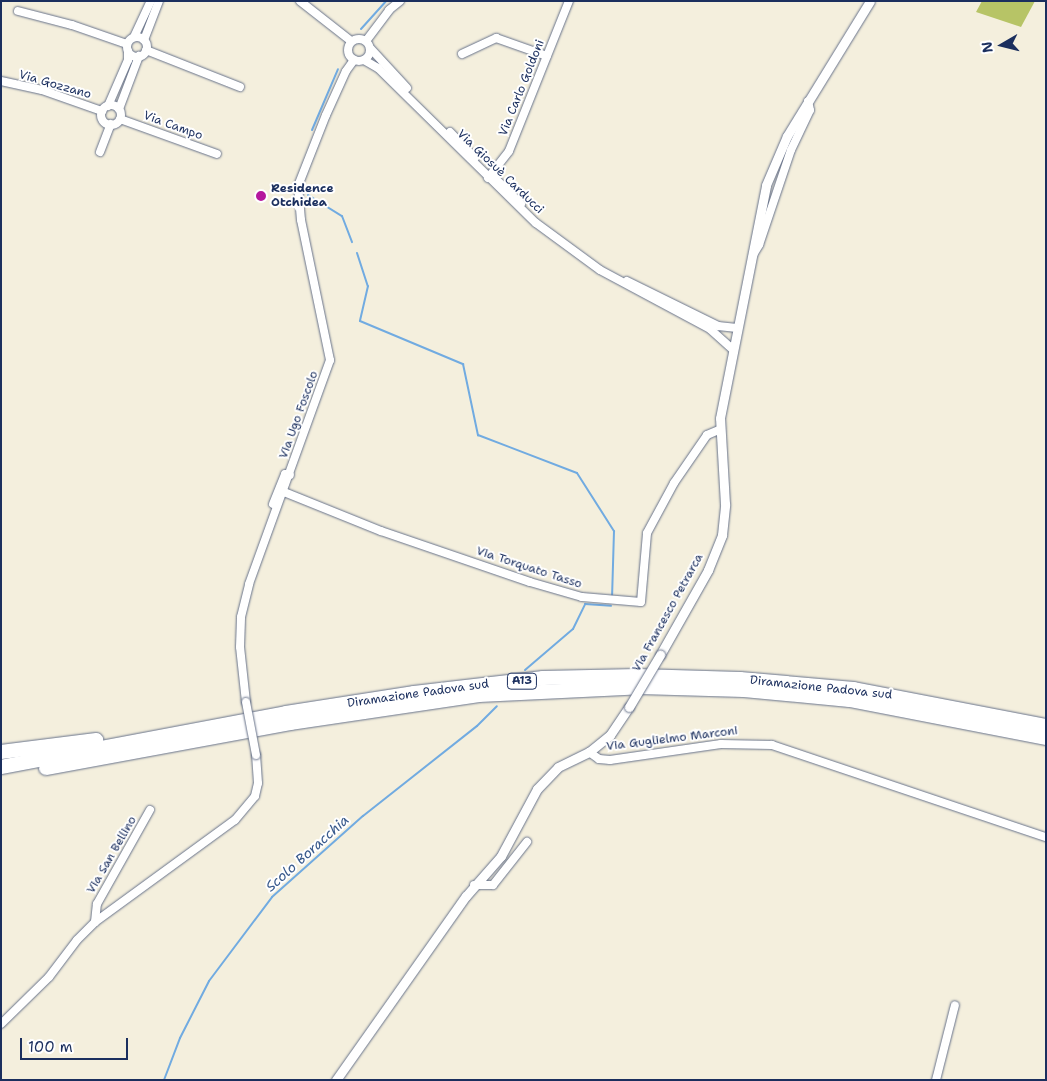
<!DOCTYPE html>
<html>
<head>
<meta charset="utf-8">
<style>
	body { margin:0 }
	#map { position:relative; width:1047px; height:1081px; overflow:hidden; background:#f4efdd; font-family:"Shantell Sans",sans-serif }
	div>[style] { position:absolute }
	.green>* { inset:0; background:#b7c466 }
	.stream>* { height:2px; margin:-1px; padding:0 1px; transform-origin:1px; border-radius:1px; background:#71abe1 }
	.roads { filter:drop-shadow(0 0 1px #67728a) drop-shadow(0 0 1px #67728a) }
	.minor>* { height:8px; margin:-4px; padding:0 4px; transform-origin:4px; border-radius:4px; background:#fff }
	.minor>.ring { margin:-4px; padding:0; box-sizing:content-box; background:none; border:8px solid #fff; border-radius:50% }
	.tertiary>* { height:9px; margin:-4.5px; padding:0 4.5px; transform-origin:4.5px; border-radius:4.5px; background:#fff }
	.motorway>* { height:14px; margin:-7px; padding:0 7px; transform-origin:7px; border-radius:7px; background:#fff }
	.bridges { filter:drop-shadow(0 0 1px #67728a) drop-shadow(0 0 1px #67728a) }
	.minor-bridge>* { height:8px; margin:-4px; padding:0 4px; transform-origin:4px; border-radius:4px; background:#fff }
	.tertiary-bridge>* { height:9px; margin:-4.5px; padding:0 4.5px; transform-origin:4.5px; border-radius:4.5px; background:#fff }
	.dots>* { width:14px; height:14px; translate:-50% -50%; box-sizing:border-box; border:2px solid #fff; border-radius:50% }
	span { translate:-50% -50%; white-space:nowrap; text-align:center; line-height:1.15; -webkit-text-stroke:4px #fff; paint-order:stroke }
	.shield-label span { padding:1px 4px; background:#fff; border:1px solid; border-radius:4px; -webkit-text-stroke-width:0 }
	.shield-label { font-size:11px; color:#1b2f5e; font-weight:700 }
	.street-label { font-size:12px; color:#1b2f5e }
	.poi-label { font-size:12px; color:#1b2f5e; font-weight:700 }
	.left { translate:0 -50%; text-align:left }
	.water-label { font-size:14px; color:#395a8c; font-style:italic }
	.frame { position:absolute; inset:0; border:2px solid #1b2f5e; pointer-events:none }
	.north { position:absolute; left:977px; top:20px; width:50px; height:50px; -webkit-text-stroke:4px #fff; paint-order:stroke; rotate:262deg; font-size:14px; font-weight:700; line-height:20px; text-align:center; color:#1b2f5e }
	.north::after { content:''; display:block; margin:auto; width:18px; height:22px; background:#1b2f5e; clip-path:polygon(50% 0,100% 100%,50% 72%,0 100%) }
	.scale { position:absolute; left:20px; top:1038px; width:108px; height:22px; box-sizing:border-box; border:2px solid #1b2f5e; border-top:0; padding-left:6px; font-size:15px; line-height:18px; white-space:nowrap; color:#1b2f5e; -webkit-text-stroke:4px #fff; paint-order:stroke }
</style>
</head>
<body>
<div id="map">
	<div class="green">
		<i style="clip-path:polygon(982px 1px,1035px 1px,1021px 27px,976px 12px)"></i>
	</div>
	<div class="stream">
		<i style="left:361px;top:29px;width:38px;rotate:-48deg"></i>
		<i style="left:312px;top:130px;width:66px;rotate:-66.9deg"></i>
		<i style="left:308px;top:195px;width:40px;rotate:32deg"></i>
		<i style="left:342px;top:216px;width:28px;rotate:69deg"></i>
		<i style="left:357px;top:253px;width:35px;rotate:72deg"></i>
		<i style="left:368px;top:286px;width:36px;rotate:103deg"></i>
		<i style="left:360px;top:321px;width:112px;rotate:22.7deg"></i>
		<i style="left:463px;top:364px;width:73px;rotate:78.1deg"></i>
		<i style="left:478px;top:435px;width:106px;rotate:21deg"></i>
		<i style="left:577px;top:473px;width:69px;rotate:57.5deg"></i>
		<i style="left:614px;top:531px;width:67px;rotate:91.7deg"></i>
		<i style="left:525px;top:670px;width:63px;rotate:-40.5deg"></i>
		<i style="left:573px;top:629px;width:28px;rotate:-64deg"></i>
		<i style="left:585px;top:604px;width:26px;rotate:4deg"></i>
		<i style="left:164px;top:1080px;width:45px;rotate:-69.1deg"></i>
		<i style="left:180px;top:1038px;width:64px;rotate:-63deg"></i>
		<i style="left:209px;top:981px;width:105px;rotate:-53.1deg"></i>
		<i style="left:272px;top:897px;width:122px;rotate:-41.7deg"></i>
		<i style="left:363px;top:816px;width:145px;rotate:-38.3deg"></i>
		<i style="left:477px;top:726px;width:28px;rotate:-45deg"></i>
	</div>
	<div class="roads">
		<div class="minor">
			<i style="left:300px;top:1px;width:65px;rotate:38.1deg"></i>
			<i style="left:18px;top:11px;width:56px;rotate:14.5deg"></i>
			<i style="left:72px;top:25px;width:58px;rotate:19.1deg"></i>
			<i style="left:134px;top:37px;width:40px;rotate:-65deg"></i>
			<i class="ring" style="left:127px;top:37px;width:12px;height:12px"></i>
			<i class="ring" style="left:348px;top:39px;width:14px;height:14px"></i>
			<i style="left:144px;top:40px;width:42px;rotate:-69deg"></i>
			<i style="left:366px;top:41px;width:39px;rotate:-53deg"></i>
			<i style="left:389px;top:10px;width:14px;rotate:-39deg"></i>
			<i style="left:371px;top:49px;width:53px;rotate:47.3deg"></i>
			<i style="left:146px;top:50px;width:101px;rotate:21.5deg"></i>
			<i style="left:462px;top:54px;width:38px;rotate:-25deg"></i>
			<i style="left:496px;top:38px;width:54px;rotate:19.4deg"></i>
			<i style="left:364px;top:60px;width:16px;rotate:30deg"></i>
			<i style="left:378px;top:68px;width:221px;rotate:44.5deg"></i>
			<i style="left:536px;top:223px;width:79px;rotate:36.3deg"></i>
			<i style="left:600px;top:270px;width:125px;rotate:28.2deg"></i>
			<i style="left:710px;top:329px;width:30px;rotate:42deg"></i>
			<i style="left:1px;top:81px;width:42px;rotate:12.4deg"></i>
			<i style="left:42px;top:90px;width:64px;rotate:19.3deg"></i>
			<i class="ring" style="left:101px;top:105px;width:12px;height:12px"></i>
			<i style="left:108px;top:106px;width:50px;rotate:-66.5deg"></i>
			<i style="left:128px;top:60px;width:9px;rotate:-90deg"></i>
			<i style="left:119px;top:109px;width:57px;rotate:-69.3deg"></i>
			<i style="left:120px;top:119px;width:103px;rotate:19.8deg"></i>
			<i style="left:450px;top:132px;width:36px;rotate:46deg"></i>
			<i style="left:100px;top:152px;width:30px;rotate:-69deg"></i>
			<i style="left:492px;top:175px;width:41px;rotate:45deg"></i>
			<i style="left:488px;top:178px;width:34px;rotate:-52deg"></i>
			<i style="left:509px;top:151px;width:162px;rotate:-68.2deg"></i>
			<i style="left:753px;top:255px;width:12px;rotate:-59deg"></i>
			<i style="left:759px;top:245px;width:100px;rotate:-71.4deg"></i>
			<i style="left:791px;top:150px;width:44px;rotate:-64.6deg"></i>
			<i style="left:810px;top:110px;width:9px;rotate:-103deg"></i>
			<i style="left:627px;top:281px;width:102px;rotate:26.3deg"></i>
			<i style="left:718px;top:326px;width:19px;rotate:6deg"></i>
			<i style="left:284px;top:492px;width:105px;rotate:21.9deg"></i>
			<i style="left:381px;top:531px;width:157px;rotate:18.9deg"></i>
			<i style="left:530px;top:582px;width:54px;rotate:16.1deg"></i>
			<i style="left:582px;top:597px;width:59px;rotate:4.8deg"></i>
			<i style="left:641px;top:602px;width:69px;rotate:-85deg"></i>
			<i style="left:647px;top:533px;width:57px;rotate:-61.6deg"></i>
			<i style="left:674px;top:483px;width:58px;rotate:-55.5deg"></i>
			<i style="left:707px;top:435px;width:13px;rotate:-23deg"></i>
			<i style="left:273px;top:504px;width:32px;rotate:-68deg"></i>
			<i style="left:285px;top:474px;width:5px;rotate:11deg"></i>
			<i style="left:246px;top:702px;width:55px;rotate:-96.2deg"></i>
			<i style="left:240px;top:647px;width:30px;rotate:-88deg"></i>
			<i style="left:241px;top:617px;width:34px;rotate:-76deg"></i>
			<i style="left:249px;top:584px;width:238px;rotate:-70.1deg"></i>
			<i style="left:330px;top:360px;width:143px;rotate:-101.7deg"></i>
			<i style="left:301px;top:220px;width:34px;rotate:-95deg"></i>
			<i style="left:298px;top:186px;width:76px;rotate:-68.5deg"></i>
			<i style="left:326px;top:115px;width:48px;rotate:-65.6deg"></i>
			<i style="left:346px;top:71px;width:14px;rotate:-54deg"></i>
			<i style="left:589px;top:752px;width:12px;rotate:35deg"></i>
			<i style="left:599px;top:759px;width:11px;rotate:5deg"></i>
			<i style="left:610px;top:760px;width:112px;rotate:-8.2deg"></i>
			<i style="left:721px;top:744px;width:51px;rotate:1.1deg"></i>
			<i style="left:772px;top:745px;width:289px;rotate:18.6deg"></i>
			<i style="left:474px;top:885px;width:19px"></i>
			<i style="left:493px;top:885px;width:55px;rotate:-51.7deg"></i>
			<i style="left:95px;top:922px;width:18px;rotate:-84deg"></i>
			<i style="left:97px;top:904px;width:108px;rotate:-60.6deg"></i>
			<i style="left:1px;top:1024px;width:67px;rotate:-44.4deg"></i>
			<i style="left:49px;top:977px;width:46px;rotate:-52.9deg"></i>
			<i style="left:77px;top:940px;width:25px;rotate:-45deg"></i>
			<i style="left:95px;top:922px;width:173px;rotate:-36.1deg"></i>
			<i style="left:235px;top:820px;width:31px;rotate:-50deg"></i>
			<i style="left:255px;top:796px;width:13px;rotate:-77deg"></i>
			<i style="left:258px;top:783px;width:28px;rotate:-94deg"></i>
			<i style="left:936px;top:1080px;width:77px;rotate:-75.8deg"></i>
		</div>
		<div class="tertiary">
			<i style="left:660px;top:655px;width:98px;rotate:-60.5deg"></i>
			<i style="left:708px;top:570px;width:38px;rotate:-68deg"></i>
			<i style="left:722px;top:535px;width:31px;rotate:-84deg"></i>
			<i style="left:725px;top:504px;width:86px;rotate:-93.3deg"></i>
			<i style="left:720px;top:418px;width:237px;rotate:-78.8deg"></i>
			<i style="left:766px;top:185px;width:53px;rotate:-66.8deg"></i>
			<i style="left:787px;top:136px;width:158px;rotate:-58.4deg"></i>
			<i style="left:336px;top:1080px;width:225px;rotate:-54.8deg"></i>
			<i style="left:466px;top:896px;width:53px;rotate:-48.8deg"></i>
			<i style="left:501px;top:856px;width:76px;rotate:-61.8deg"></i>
			<i style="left:537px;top:789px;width:30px;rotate:-46deg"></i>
			<i style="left:558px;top:767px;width:34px;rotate:-26deg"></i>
			<i style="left:589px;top:752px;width:27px;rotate:-39deg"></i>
			<i style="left:610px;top:735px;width:34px;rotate:-56deg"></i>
		</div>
		<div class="motorway">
			<i style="left:1px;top:752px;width:96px;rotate:-7.2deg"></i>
			<i style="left:1px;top:767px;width:290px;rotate:-10.7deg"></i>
			<i style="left:286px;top:713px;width:130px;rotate:-8.9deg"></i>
			<i style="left:414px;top:693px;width:130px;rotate:-6.6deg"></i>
			<i style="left:543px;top:678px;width:95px;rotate:-1.2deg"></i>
			<i style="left:638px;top:676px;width:102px;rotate:1.7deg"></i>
			<i style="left:740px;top:679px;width:114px;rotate:5deg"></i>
			<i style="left:854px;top:689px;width:196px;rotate:10.9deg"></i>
			<i style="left:46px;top:768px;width:248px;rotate:-10.4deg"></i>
			<i style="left:290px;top:723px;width:191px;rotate:-8.4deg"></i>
			<i style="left:479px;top:695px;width:161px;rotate:-2.8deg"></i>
			<i style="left:640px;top:687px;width:104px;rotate:1.7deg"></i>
			<i style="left:744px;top:690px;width:106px;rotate:5.4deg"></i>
			<i style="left:850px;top:700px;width:200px;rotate:11deg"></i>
		</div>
	</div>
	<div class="bridges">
		<div class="minor-bridge">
			<i style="left:246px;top:702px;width:54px;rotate:79.3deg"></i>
		</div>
		<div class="tertiary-bridge">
			<i style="left:629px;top:707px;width:61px;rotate:-59.2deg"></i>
		</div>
	</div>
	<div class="dots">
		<i style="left:261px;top:196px;background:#b5179e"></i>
	</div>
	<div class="shield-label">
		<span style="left:522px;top:681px">A13</span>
	</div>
	<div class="street-label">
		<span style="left:55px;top:85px;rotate:16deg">Via Gozzano</span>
		<span style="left:522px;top:88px;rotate:-68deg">Via Carlo Goldoni</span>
		<span style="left:173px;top:126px;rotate:20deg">Via Campo</span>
		<span style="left:500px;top:172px;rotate:44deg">Via Giosuè Carducci</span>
		<span style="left:299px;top:415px;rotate:-70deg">Via Ugo Foscolo</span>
		<span style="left:529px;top:568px;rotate:18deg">Via Torquato Tasso</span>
		<span style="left:668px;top:613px;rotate:-61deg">Via Francesco Petrarca</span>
		<span style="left:821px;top:688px;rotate:6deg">Diramazione Padova sud</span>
		<span style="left:418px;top:694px;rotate:-8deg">Diramazione Padova sud</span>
		<span style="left:672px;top:739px;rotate:-7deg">Via Guglielmo Marconi</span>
		<span style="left:112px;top:855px;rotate:-60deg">Via San Bellino</span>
	</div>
	<div class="poi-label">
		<span class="left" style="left:271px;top:196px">Residence<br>Otchidea</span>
	</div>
	<div class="water-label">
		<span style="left:307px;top:853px;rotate:-42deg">Scolo Boracchia</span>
	</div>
	<div class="frame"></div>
	<div class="north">N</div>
	<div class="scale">100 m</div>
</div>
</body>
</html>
